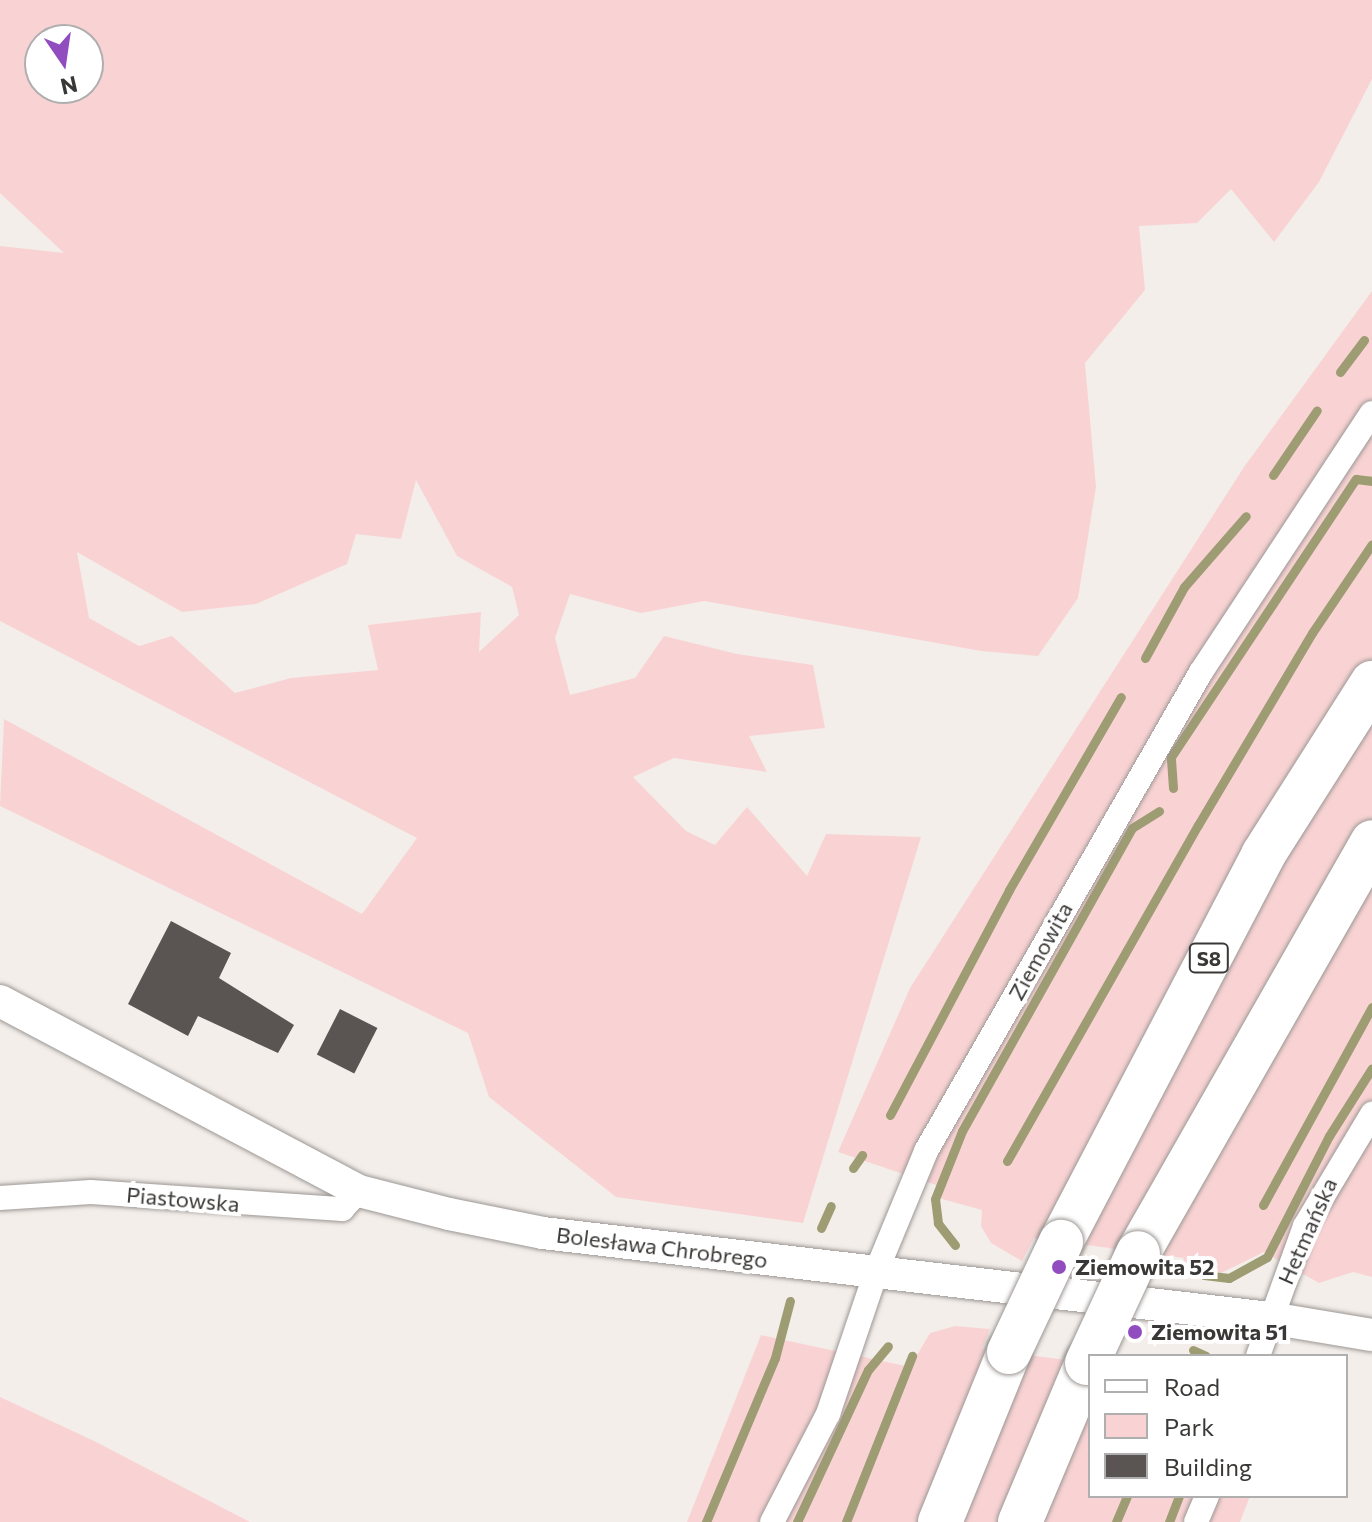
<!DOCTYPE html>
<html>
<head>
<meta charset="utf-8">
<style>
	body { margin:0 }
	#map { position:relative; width:1372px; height:1522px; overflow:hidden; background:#f3eeea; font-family:Commissioner,sans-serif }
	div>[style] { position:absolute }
	.green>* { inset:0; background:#f9d3d4 }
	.stream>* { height:9px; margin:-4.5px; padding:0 4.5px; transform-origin:4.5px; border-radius:4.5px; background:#9e9c73 }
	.building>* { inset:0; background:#5a5452; transform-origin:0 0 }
	.roads { filter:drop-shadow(0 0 2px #9c9794) drop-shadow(0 0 2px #9c9794) }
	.minor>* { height:24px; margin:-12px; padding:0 12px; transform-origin:12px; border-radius:12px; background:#fff }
	.tertiary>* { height:32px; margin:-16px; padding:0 16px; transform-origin:16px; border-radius:16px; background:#fff }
	.motorway>* { height:44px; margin:-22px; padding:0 22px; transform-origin:22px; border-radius:22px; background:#fff }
	.bridges { filter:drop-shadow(0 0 2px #9c9794) drop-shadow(0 0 2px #9c9794) }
	.motorway-bridge>* { height:44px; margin:-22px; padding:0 22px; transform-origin:22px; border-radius:22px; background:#fff }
	.dots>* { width:22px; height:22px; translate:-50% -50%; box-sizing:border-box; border:4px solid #fff; border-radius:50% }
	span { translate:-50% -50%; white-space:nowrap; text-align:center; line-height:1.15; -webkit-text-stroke:8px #fff; paint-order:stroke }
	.shield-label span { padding:2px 6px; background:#fff; border:2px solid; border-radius:6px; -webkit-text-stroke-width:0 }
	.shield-label { font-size:20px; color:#3a3836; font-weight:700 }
	.street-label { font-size:22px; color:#3a3836 }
	.poi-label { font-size:22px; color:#3a3836; font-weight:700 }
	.left { translate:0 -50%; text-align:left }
	.legend { position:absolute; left:1088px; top:1354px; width:260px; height:144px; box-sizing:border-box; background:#fff; border:2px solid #b0afaf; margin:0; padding:10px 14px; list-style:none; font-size:24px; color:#3a3836 }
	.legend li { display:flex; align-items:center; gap:16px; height:40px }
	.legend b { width:40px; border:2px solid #b0afaf }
	.north { position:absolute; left:24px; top:24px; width:80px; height:80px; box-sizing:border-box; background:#fff; border:2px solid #b0afaf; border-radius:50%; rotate:167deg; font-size:22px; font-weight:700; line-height:32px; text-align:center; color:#3a3836 }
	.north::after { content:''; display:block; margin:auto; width:28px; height:36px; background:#914cc0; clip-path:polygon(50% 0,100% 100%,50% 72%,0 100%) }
</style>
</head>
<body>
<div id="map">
	<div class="green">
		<i style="clip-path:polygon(evenodd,0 0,1372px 0,1372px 79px,1319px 182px,1274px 242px,1231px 189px,1197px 223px,1139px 226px,1145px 290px,1085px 363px,1096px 487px,1078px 598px,1038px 656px,981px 651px,704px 601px,641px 613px,570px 594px,555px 638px,570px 695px,635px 678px,664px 636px,737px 654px,813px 665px,825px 728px,749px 736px,767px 772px,674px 758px,633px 777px,686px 831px,715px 845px,747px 807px,807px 876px,826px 834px,921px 837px,803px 1223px,616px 1197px,489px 1097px,468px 1033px,0 806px,4px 719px,362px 914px,417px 838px,0 621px,0 246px,64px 253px,0 193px,0 0,40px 40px,88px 40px,88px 88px,40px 88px,40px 40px,0 0,416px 480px,457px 556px,512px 587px,519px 615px,479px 652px,481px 612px,368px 625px,378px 670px,291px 678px,235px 693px,172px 636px,139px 646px,89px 618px,77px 552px,182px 612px,256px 604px,347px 564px,356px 534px,401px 539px,416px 480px)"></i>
		<i style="clip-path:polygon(1372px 291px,1372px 1277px,1353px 1272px,1319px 1283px,1264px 1252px,1221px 1273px,1199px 1270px,1180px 1268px,1184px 1258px,1034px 1238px,1022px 1261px,991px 1243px,981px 1226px,982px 1210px,942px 1199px,936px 1185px,838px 1152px,910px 988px,1244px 467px)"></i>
		<i style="clip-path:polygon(955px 1326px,990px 1329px,982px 1349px,1090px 1363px,1090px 1496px,1250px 1496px,1240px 1522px,687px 1522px,761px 1335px,910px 1367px,930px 1333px)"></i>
		<i style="clip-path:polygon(0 1397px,94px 1441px,250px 1522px,0 1522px)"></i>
	</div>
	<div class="stream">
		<i style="left:1340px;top:372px;width:40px;rotate:-53deg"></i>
		<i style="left:1273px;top:475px;width:78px;rotate:-55.9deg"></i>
		<i style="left:1145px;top:658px;width:81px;rotate:-61.2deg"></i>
		<i style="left:1184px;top:587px;width:94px;rotate:-48.9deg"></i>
		<i style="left:1173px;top:788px;width:31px;rotate:-94deg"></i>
		<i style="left:1171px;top:757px;width:334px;rotate:-56.4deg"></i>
		<i style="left:1356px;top:479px;width:16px;rotate:7deg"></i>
		<i style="left:890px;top:1115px;width:255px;rotate:-62.1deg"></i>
		<i style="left:1009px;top:890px;width:223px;rotate:-59.9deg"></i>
		<i style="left:1007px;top:1161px;width:386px;rotate:-60.4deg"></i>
		<i style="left:1198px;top:825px;width:223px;rotate:-59.3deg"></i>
		<i style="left:1312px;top:633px;width:107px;rotate:-56deg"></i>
		<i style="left:853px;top:1168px;width:16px;rotate:-55deg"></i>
		<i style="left:1263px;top:1205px;width:226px;rotate:-61.2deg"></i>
		<i style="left:821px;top:1228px;width:24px;rotate:-66deg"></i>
		<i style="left:955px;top:1245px;width:28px;rotate:-128deg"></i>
		<i style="left:938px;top:1223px;width:24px;rotate:-97deg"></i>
		<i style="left:935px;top:1199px;width:73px;rotate:-68.3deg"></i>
		<i style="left:962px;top:1131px;width:347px;rotate:-60.7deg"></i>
		<i style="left:1132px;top:828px;width:32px;rotate:-32deg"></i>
		<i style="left:1204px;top:1275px;width:25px;rotate:7deg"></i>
		<i style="left:1229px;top:1278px;width:43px;rotate:-28.9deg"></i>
		<i style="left:1267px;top:1257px;width:136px;rotate:-62.9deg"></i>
		<i style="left:1329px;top:1136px;width:80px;rotate:-57.7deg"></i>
		<i style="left:1193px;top:1350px;width:14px;rotate:25deg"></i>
		<i style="left:706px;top:1522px;width:178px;rotate:-67.2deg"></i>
		<i style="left:775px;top:1358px;width:59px;rotate:-75.3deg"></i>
		<i style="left:797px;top:1522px;width:168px;rotate:-65deg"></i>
		<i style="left:868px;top:1370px;width:31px;rotate:-50deg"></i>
		<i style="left:846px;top:1522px;width:179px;rotate:-68.3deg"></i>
		<i style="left:1116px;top:1522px;width:28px;rotate:-67deg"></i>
		<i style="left:1169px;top:1522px;width:28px;rotate:-69deg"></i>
	</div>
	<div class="building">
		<i style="clip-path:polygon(171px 921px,231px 953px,219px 978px,294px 1025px,278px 1053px,198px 1016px,188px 1036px,128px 1004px)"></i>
		<i style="left:340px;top:1009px;width:42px;height:51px;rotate:27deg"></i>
	</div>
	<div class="roads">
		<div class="minor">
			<i style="left:0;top:1198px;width:91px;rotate:-3.8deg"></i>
			<i style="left:91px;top:1192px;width:252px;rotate:3.9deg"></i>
			<i style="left:342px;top:1209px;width:25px;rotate:-47deg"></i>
			<i style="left:1258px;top:1356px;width:138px;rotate:-70.1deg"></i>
			<i style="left:1305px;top:1226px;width:131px;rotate:-59.1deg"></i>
			<i style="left:772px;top:1522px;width:122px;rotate:-62.6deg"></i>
			<i style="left:828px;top:1414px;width:150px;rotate:-71.3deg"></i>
			<i style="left:876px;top:1272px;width:131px;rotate:-67.5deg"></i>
			<i style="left:926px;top:1151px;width:552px;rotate:-60.14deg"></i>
			<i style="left:1201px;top:672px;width:310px;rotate:-56.6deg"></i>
			<i style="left:1196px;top:1522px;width:28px;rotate:-67deg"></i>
		</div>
		<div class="tertiary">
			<i style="left:0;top:1001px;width:406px;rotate:27.9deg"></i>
			<i style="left:359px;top:1191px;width:93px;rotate:14.3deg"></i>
			<i style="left:449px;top:1214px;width:96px;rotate:11.4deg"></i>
			<i style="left:543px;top:1233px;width:732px;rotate:6.67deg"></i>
			<i style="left:1270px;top:1318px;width:103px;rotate:9.5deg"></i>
		</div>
		<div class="motorway">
			<i style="left:1061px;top:1242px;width:437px;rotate:-62.4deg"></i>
			<i style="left:1263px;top:855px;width:204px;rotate:-57.6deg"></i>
			<i style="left:1138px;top:1253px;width:473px;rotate:-60.3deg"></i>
			<i style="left:940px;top:1522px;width:183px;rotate:-67.9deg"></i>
			<i style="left:1020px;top:1522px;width:173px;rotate:-67.2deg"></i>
		</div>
	</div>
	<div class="bridges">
		<div class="motorway-bridge">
			<i style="left:1009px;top:1352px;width:122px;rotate:-64.7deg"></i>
			<i style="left:1087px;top:1363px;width:121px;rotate:-65.1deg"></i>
		</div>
	</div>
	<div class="dots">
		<i style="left:1059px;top:1267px;background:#914cc0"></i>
		<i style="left:1135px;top:1332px;background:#914cc0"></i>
	</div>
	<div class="shield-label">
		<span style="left:1209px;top:958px">S8</span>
	</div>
	<div class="street-label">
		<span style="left:1040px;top:951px;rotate:-61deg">Ziemowita</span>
		<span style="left:183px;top:1199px;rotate:5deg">Piastowska</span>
		<span style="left:1307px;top:1231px;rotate:-66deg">Hetmańska</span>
		<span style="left:662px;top:1247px;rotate:7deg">Bolesława Chrobrego</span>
	</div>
	<div class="poi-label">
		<span class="left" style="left:1075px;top:1267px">Ziemowita 52</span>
		<span class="left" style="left:1151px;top:1332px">Ziemowita 51</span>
	</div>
	<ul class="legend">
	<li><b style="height:10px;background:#fff"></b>Road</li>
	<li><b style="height:22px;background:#f9d3d4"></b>Park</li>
	<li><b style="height:22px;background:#5a5452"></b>Building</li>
	</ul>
	<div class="north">N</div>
</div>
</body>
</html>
